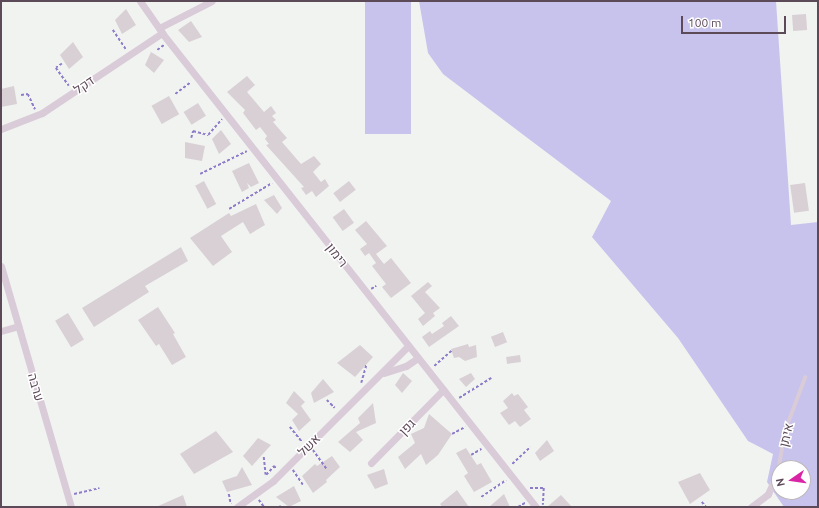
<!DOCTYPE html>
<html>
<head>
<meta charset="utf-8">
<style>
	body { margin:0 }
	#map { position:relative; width:819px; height:508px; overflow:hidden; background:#f1f3f1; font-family:Ubuntu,Heebo,sans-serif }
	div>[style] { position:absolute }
	.green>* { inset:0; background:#c7c3ed; transform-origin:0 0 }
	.building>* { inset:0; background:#d8d0d5; transform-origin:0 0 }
	.path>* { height:1.5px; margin-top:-0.75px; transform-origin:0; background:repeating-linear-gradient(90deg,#8e7cc9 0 3px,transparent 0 5px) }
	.lane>* { height:3.5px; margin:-1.75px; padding:0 1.75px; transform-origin:1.75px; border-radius:1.75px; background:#d9cbd7 }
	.street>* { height:7px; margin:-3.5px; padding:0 3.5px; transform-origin:3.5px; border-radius:3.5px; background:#d9cbd7 }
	span { translate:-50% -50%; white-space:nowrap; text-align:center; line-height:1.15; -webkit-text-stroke:3px #fff; paint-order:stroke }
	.street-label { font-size:13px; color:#5d4a59 }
	.frame { position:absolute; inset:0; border:2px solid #5d4a59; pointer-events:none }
	.north { position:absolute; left:771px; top:460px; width:40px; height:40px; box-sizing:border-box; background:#fff; border:1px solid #beb7bd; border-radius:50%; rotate:257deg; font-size:11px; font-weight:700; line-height:16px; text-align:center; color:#5d4a59 }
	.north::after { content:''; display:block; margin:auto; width:14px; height:18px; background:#d924a5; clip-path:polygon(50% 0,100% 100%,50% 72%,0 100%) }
	.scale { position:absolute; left:681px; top:16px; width:105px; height:18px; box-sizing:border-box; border:2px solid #5d4a59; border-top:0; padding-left:5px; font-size:12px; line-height:14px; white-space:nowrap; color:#5d4a59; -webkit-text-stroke:3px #fff; paint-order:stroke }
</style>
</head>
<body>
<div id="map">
	<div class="green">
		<i style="left:365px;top:1px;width:46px;height:133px"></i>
		<i style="clip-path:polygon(evenodd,419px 1px,776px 1px,791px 225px,818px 222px,818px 507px,784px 507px,767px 482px,773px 454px,748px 441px,678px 338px,592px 237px,611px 201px,443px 74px,428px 53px,419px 1px,779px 468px,803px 468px,803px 492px,779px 492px,779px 468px)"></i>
	</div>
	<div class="building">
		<i style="clip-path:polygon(126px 9px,136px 25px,122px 34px,115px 20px)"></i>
		<i style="left:806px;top:14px;width:16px;height:14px;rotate:86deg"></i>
		<i style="clip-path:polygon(191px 21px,202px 37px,189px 42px,178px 30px)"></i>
		<i style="clip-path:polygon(73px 42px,83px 57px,69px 69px,60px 55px)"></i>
		<i style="clip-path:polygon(151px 52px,164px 60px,154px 73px,145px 65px)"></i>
		<i style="clip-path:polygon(247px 76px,255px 85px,247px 92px,264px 112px,271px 106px,276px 113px,272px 116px,276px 120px,273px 122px,287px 138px,282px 142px,301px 164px,314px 156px,321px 164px,313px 172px,321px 182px,325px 179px,329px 186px,316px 197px,312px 191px,306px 195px,301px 188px,304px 187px,266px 145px,269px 144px,265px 139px,267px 136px,260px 127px,256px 130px,243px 113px,245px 110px,227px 92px)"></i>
		<i style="clip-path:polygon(14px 86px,17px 104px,1px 107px,1px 89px)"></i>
		<i style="left:169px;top:96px;width:21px;height:20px;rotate:61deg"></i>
		<i style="left:198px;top:103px;width:15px;height:17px;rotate:58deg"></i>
		<i style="clip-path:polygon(221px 130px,231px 144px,219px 154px,212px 139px)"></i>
		<i style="clip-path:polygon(185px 142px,205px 146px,202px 161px,185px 158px)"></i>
		<i style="clip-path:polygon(249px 163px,259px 183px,251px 187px,247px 183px,249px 188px,242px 192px,232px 171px)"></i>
		<i style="left:204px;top:181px;width:26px;height:10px;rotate:62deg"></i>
		<i style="left:349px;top:181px;width:11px;height:20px;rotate:52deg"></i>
		<i style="left:805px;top:183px;width:28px;height:15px;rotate:82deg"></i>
		<i style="clip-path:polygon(274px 195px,282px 208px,277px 214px,264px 200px)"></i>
		<i style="clip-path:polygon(256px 204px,265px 225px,250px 234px,243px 222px,221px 236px,232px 252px,213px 266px,190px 238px,229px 213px,231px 216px)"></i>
		<i style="left:344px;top:209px;width:17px;height:14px;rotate:54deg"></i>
		<i style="clip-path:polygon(366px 221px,387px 246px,376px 254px,384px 264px,391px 258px,411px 283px,391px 298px,382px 287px,386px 284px,372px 266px,376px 263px,369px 253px,365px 256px,360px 249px,367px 244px,355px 230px)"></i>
		<i style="clip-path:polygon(181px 247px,188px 261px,145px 286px,149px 292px,94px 327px,82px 308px)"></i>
		<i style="clip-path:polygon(428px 282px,432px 286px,425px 292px,440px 308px,433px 313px,435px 316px,423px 326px,418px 319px,425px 313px,411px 296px)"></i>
		<i style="clip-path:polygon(158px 307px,175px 333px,173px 334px,186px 357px,172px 365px,159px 344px,156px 346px,138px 320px)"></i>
		<i style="left:68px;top:313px;width:31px;height:15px;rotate:59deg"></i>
		<i style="clip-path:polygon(451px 316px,459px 326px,429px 347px,422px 337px,430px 331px,432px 334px,444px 326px,442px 323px)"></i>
		<i style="left:503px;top:332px;width:11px;height:13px;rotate:68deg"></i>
		<i style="clip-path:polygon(468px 344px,469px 347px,476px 345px,477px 357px,465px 361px,459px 357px,454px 358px,451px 349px)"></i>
		<i style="clip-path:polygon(360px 345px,373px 357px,355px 377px,337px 363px)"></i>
		<i style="left:520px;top:355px;width:7px;height:14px;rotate:82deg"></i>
		<i style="clip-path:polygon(403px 373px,412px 381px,402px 393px,395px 385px)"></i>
		<i style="clip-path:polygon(471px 373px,475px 379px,466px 387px,459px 379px)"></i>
		<i style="clip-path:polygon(323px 379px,334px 392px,314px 403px,311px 393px)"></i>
		<i style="clip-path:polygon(294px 391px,305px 402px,301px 406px,311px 420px,299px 431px,292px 420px,298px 414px,286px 403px)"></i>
		<i style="clip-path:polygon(512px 393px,514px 396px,518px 394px,528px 407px,524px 410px,531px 419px,520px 427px,515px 421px,509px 425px,500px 413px,508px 408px,503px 401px)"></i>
		<i style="clip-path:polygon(373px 403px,376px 423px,356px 432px,363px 440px,350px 452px,338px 442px,360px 423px,358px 418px)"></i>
		<i style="clip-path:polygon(429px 414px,452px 434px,438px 455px,426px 465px,421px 454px,405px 469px,398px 457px,415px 443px,411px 434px,424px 428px)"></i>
		<i style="clip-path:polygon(216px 431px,233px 452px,194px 474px,180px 454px)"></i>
		<i style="clip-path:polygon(258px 438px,271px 445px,252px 466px,243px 456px)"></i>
		<i style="clip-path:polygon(547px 440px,554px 451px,540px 461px,535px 453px)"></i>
		<i style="clip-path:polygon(466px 448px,477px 465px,481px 463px,492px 482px,474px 492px,464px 476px,468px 473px,456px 453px)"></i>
		<i style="clip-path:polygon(332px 456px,340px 467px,326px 480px,327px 482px,313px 493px,302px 476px,315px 464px,317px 466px)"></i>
		<i style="clip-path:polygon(242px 467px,252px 485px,227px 492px,222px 481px,237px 476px)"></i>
		<i style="clip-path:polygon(384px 469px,388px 484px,375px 489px,367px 475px)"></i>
		<i style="clip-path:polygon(700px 473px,710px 490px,690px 504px,678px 482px)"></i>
		<i style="clip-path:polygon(294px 486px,301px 501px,289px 507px,276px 497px)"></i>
		<i style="clip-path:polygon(457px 490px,469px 507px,442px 507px,440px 504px)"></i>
		<i style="clip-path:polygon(504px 494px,510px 507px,489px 507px)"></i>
		<i style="clip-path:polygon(183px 495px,187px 507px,156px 507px)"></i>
		<i style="clip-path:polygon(561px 495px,572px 507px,547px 507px)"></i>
	</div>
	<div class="path">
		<i style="left:113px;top:30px;width:23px;rotate:56deg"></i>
		<i style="left:157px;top:50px;width:9px;rotate:-36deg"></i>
		<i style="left:62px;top:64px;width:7px;rotate:146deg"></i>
		<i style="left:56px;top:68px;width:22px;rotate:54deg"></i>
		<i style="left:175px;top:94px;width:20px;rotate:-37deg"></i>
		<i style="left:21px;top:95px;width:7px;rotate:-8deg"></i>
		<i style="left:28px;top:94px;width:17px;rotate:65deg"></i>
		<i style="left:191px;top:138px;width:7px;rotate:-74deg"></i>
		<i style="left:193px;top:131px;width:16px;rotate:15deg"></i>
		<i style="left:208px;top:135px;width:21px;rotate:-49deg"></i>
		<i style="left:200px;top:174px;width:52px;rotate:-26.1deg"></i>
		<i style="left:229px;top:209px;width:50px;rotate:-31.2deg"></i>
		<i style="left:371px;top:289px;width:6px;rotate:-31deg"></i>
		<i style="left:434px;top:366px;width:23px;rotate:-41deg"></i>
		<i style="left:361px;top:383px;width:19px;rotate:-74deg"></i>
		<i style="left:459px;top:398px;width:38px;rotate:-32deg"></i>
		<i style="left:327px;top:400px;width:11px;rotate:45deg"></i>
		<i style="left:290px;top:427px;width:19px;rotate:51deg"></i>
		<i style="left:452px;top:434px;width:15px;rotate:-28deg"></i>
		<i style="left:313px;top:450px;width:24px;rotate:54deg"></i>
		<i style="left:471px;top:455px;width:12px;rotate:-31deg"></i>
		<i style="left:264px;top:457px;width:18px;rotate:84deg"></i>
		<i style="left:266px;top:475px;width:12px;rotate:-48deg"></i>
		<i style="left:274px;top:466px;width:3px;rotate:45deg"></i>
		<i style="left:512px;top:464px;width:25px;rotate:-43deg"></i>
		<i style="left:293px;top:470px;width:18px;rotate:56deg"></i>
		<i style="left:530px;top:488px;width:14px"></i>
		<i style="left:544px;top:488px;width:17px;rotate:93deg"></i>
		<i style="left:74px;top:494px;width:26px;rotate:-13deg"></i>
		<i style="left:229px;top:494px;width:10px;rotate:79deg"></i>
		<i style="left:481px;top:497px;width:30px;rotate:-34deg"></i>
		<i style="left:259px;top:500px;width:9px;rotate:54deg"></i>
		<i style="left:702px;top:502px;width:6px;rotate:51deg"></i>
		<i style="left:279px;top:507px;width:2px;rotate:-27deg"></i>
		<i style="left:518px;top:507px;width:8px;rotate:-30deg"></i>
	</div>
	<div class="lane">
		<i style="left:778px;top:472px;width:42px;rotate:-80.3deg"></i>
		<i style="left:785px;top:431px;width:57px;rotate:-69.3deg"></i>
	</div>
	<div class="street">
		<i style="left:140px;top:1px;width:39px;rotate:55deg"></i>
		<i style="left:162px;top:33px;width:604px;rotate:51.73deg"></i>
		<i style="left:159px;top:28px;width:59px;rotate:-27deg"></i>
		<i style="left:1px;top:129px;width:44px;rotate:-21.3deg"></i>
		<i style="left:42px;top:113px;width:144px;rotate:-33.7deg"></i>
		<i style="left:1px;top:266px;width:251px;rotate:73.8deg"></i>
		<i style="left:1px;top:331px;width:18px;rotate:-16deg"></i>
		<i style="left:384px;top:373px;width:23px;rotate:-18deg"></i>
		<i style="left:406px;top:366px;width:14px;rotate:-34deg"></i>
		<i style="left:371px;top:463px;width:103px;rotate:-45.4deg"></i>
		<i style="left:237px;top:507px;width:44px;rotate:-35.8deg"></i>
		<i style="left:273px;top:481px;width:191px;rotate:-45deg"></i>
		<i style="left:751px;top:507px;width:21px;rotate:-37deg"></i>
		<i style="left:768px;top:494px;width:24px;rotate:-66deg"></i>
	</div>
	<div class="street-label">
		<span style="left:84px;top:85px;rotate:-34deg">דקל</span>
		<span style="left:337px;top:255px;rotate:52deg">רימון</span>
		<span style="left:36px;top:387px;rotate:74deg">ערבה</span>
		<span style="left:407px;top:427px;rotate:-46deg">גפן</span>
		<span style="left:786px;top:435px;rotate:-76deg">איתן</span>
		<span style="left:309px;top:445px;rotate:-45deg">אשל</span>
	</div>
	<div class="frame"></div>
	<div class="north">N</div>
	<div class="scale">100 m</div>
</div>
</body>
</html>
